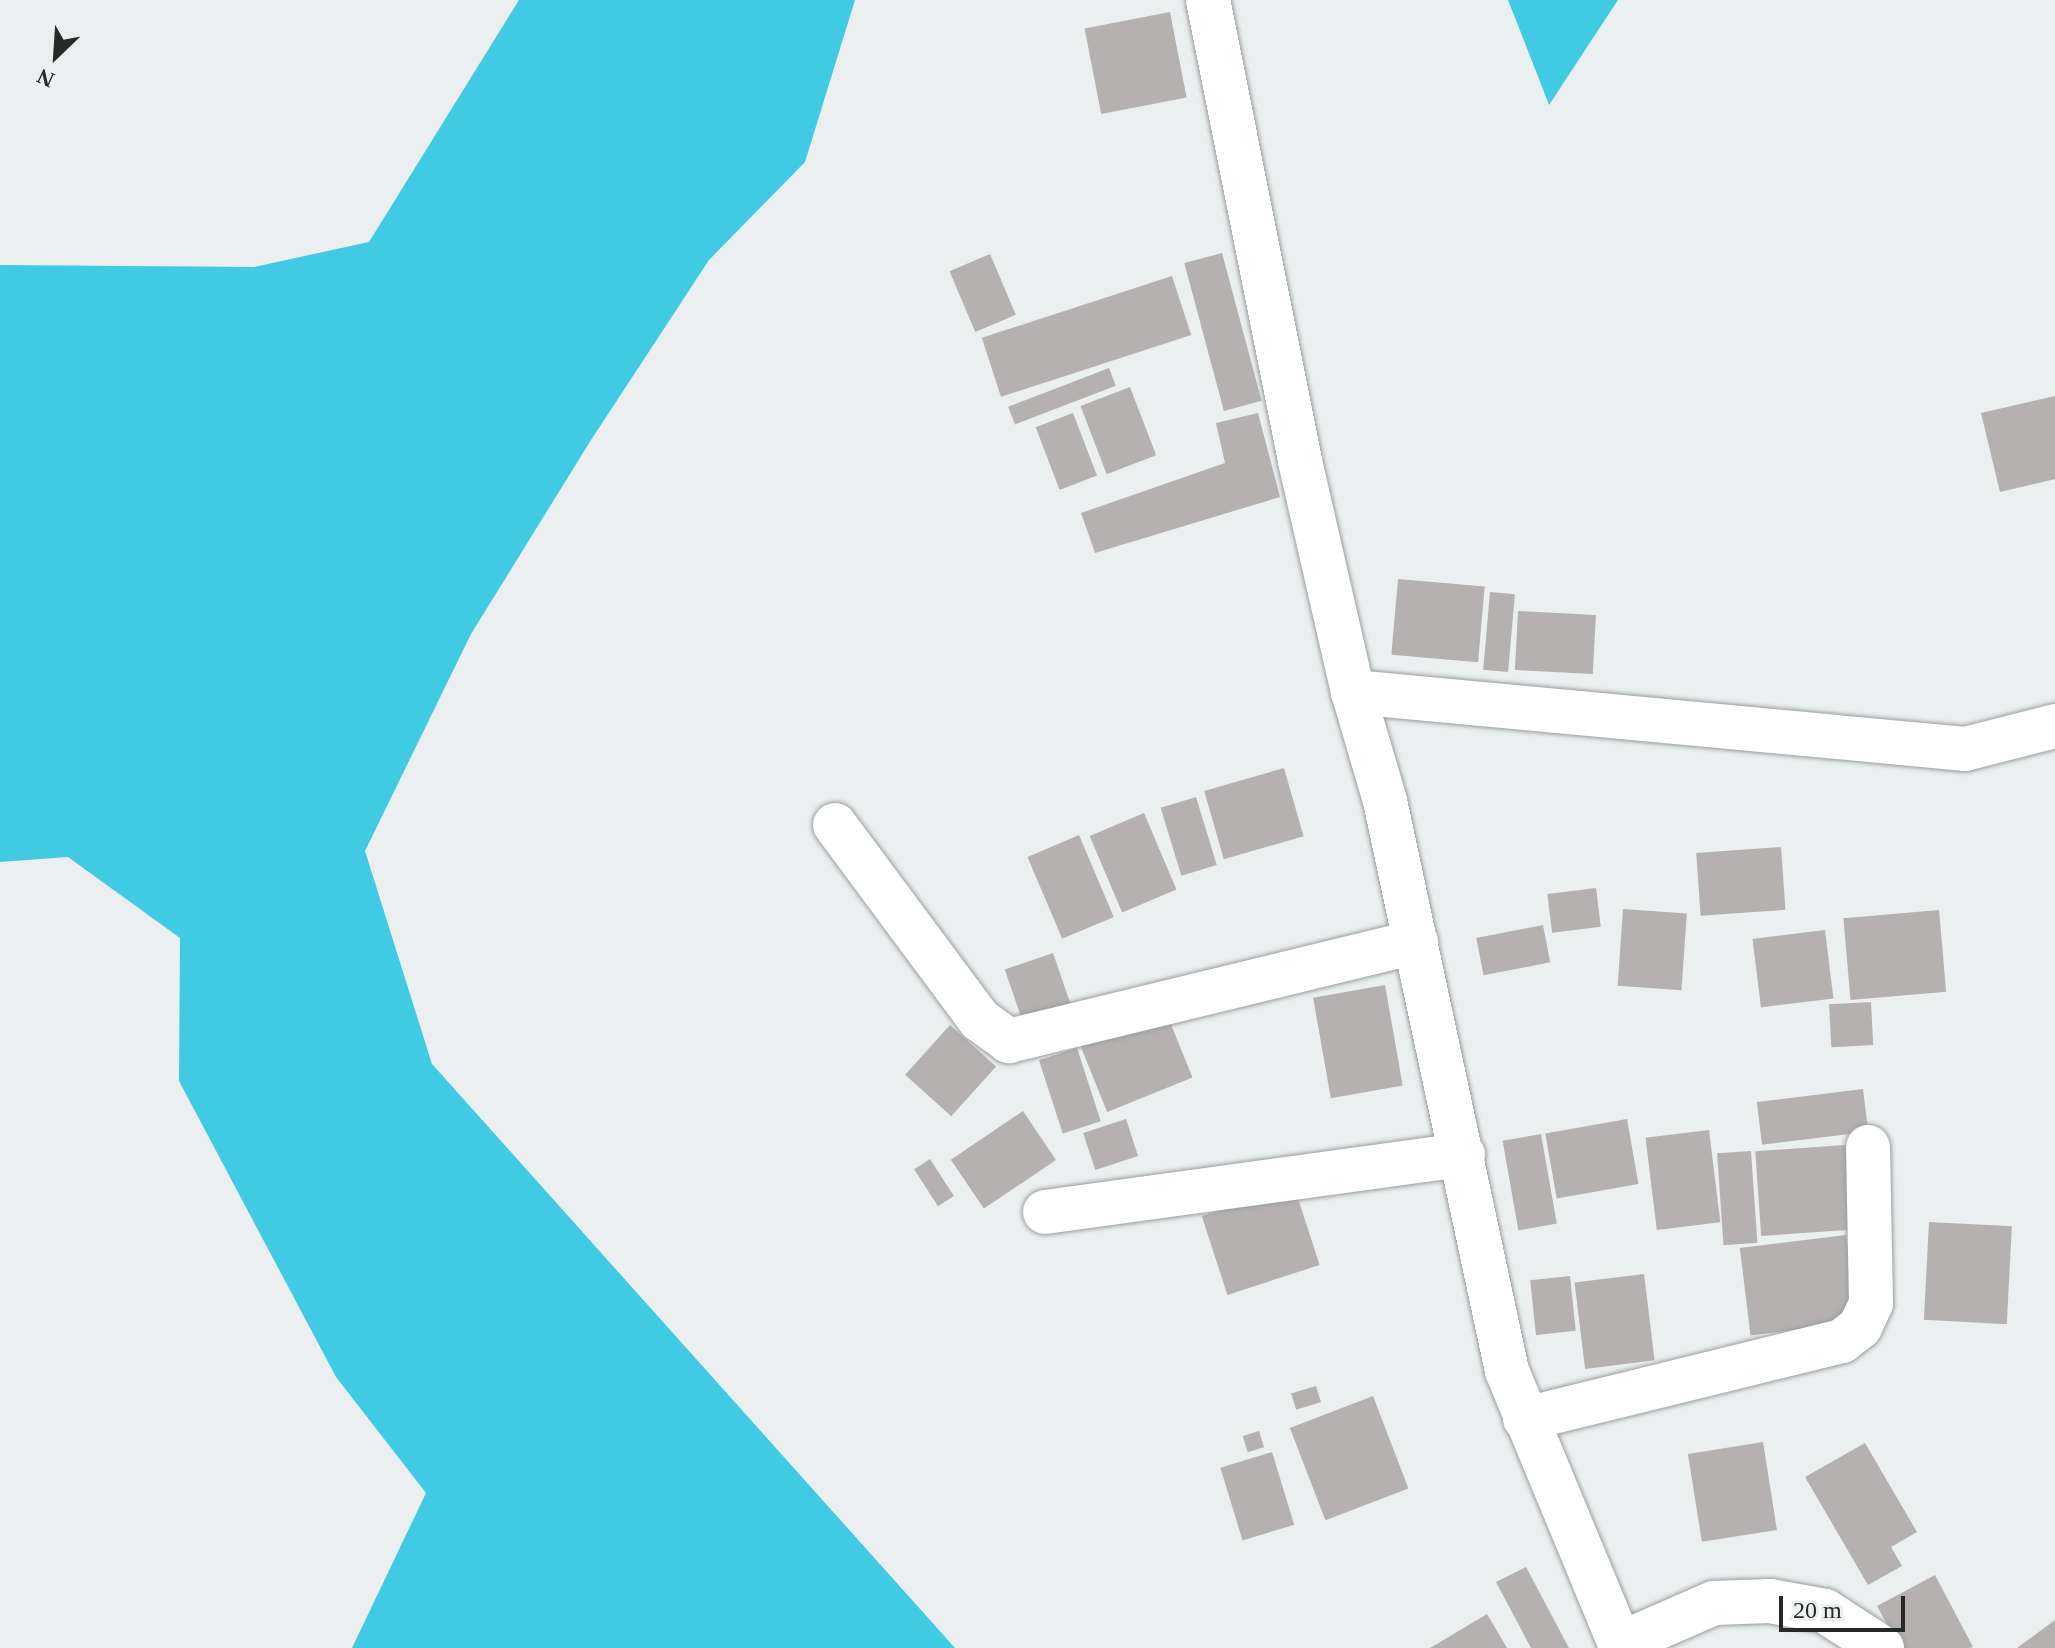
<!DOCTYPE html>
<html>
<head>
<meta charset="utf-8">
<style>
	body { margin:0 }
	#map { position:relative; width:2055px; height:1648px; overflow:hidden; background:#ebeff0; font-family:"Times New Roman",serif }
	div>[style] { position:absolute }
	.forest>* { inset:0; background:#40cae4 }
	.building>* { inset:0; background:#b5b1b0; transform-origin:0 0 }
	.roads { filter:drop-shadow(0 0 2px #9a9e9f) drop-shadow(0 0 2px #9a9e9f) }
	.minor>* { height:44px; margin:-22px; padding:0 22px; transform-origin:22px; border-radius:22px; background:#fff }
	span { translate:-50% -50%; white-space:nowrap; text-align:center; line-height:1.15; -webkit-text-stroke:8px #ebeff0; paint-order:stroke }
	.north { position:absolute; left:16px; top:16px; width:80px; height:80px; -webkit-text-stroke:6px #ebeff0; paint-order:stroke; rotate:205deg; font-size:22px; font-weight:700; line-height:32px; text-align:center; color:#272929 }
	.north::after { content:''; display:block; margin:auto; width:28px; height:36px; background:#272929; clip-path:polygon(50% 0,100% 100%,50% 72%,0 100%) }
	.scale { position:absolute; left:1779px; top:1596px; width:126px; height:36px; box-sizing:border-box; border:4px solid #272929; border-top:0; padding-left:10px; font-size:24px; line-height:28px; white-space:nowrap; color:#272929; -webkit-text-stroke:6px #ebeff0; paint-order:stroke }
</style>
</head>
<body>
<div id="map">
	<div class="forest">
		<i style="clip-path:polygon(519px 0,855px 0,805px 162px,709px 260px,591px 440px,471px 634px,365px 851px,432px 1064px,955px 1648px,352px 1648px,426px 1493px,336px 1377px,179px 1081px,180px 938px,68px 857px,0 862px,0 265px,254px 267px,369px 242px)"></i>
		<i style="clip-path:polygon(1508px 0,1618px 0,1549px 105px,1539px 79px)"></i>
	</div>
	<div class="building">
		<i style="left:1170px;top:12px;width:87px;height:87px;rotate:79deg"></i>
		<i style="left:1222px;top:253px;width:153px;height:39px;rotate:75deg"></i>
		<i style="left:990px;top:254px;width:66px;height:44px;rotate:67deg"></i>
		<i style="left:1172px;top:276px;width:62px;height:200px;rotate:72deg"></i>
		<i style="left:1109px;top:368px;width:19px;height:108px;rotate:69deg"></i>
		<i style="left:1130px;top:387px;width:73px;height:53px;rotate:69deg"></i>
		<i style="clip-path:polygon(2055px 396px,2055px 479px,2000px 492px,1981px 413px)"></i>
		<i style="left:1073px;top:413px;width:67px;height:40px;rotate:69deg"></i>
		<i style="clip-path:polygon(1258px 413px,1280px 497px,1095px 553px,1081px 513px,1225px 463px,1216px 423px)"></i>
		<i style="left:1398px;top:579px;width:87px;height:76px;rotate:5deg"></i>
		<i style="left:1490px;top:592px;width:25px;height:78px;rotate:5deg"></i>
		<i style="left:1518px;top:611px;width:78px;height:59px;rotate:3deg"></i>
		<i style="left:1284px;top:768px;width:71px;height:83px;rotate:74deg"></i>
		<i style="left:1196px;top:797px;width:71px;height:37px;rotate:73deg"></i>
		<i style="left:1144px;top:813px;width:83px;height:59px;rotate:67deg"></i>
		<i style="left:1079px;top:835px;width:89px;height:56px;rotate:67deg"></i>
		<i style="left:1781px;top:847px;width:63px;height:85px;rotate:86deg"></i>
		<i style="left:1596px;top:888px;width:39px;height:49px;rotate:83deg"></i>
		<i style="left:1623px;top:909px;width:64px;height:77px;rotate:4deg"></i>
		<i style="left:1939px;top:910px;width:82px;height:96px;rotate:85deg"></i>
		<i style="left:1543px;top:925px;width:38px;height:68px;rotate:79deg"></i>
		<i style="left:1825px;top:930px;width:69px;height:73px;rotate:83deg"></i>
		<i style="left:1053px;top:953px;width:53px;height:51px;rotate:71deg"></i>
		<i style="left:1385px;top:985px;width:102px;height:73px;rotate:80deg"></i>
		<i style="left:1871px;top:1002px;width:43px;height:42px;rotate:87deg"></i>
		<i style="left:1164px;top:1007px;width:76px;height:92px;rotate:68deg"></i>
		<i style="left:950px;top:1025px;width:62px;height:67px;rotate:42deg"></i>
		<i style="left:1077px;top:1048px;width:77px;height:40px;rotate:72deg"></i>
		<i style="left:1863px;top:1089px;width:43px;height:107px;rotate:83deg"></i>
		<i style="left:1023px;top:1111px;width:59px;height:87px;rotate:56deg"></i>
		<i style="left:1126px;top:1119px;width:39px;height:45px;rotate:72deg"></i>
		<i style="left:1627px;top:1119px;width:66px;height:83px;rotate:80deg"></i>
		<i style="left:1709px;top:1130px;width:93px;height:64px;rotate:83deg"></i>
		<i style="left:1541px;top:1134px;width:91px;height:39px;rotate:80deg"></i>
		<i style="left:1859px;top:1144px;width:85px;height:104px;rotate:86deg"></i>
		<i style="left:1751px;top:1151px;width:92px;height:34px;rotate:86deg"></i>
		<i style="left:930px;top:1159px;width:44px;height:19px;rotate:57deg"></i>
		<i style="left:1294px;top:1186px;width:83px;height:97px;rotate:72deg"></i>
		<i style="left:1929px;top:1222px;width:83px;height:98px;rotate:3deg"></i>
		<i style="left:1846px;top:1235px;width:88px;height:107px;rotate:83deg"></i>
		<i style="left:1644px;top:1274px;width:87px;height:70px;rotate:83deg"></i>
		<i style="left:1570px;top:1276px;width:55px;height:40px;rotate:84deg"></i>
		<i style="left:1316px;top:1386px;width:17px;height:26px;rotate:73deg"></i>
		<i style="left:1373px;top:1396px;width:99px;height:89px;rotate:69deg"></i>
		<i style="left:1259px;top:1431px;width:17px;height:17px;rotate:73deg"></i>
		<i style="left:1763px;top:1442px;width:89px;height:76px;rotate:81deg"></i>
		<i style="clip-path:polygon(1865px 1443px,1917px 1532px,1891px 1547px,1902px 1566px,1868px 1585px,1805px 1477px)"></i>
		<i style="left:1272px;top:1452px;width:76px;height:54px;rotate:73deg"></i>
		<i style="clip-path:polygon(1526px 1567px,1569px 1648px,1531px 1648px,1496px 1582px)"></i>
		<i style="clip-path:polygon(1935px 1575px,1973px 1647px,1970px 1648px,1900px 1648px,1877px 1606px)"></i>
		<i style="clip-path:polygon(1487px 1614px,1507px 1648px,1430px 1648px)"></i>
		<i style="clip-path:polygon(2055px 1620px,2055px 1648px,2017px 1648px)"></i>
	</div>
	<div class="roads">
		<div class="minor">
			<i style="left:1208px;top:0;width:470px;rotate:78.7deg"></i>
			<i style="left:1300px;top:461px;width:237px;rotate:77.1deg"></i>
			<i style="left:1353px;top:692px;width:114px;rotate:73.6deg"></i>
			<i style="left:1385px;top:801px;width:583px;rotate:77.92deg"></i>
			<i style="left:1507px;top:1371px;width:300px;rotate:67.5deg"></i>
			<i style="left:1353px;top:692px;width:615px;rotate:5.32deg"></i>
			<i style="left:1965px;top:749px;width:93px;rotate:-14.3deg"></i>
			<i style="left:835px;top:825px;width:243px;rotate:53.4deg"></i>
			<i style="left:980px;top:1020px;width:36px;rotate:36deg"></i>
			<i style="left:1009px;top:1041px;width:419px;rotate:-13.7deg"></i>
			<i style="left:1045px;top:1212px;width:422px;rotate:-7.8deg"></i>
			<i style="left:1525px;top:1419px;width:326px;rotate:-13.8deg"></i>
			<i style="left:1842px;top:1341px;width:23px;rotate:-38deg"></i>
			<i style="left:1860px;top:1327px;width:26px;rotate:-65deg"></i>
			<i style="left:1871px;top:1303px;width:156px;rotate:-91.1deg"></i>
			<i style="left:1620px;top:1644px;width:103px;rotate:-23.6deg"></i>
			<i style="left:1714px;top:1603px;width:56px;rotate:-2deg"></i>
			<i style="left:1770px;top:1601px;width:56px;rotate:10.3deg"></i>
			<i style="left:1825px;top:1611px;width:68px;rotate:33deg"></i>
		</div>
	</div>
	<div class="north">N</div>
	<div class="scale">20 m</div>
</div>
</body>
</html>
